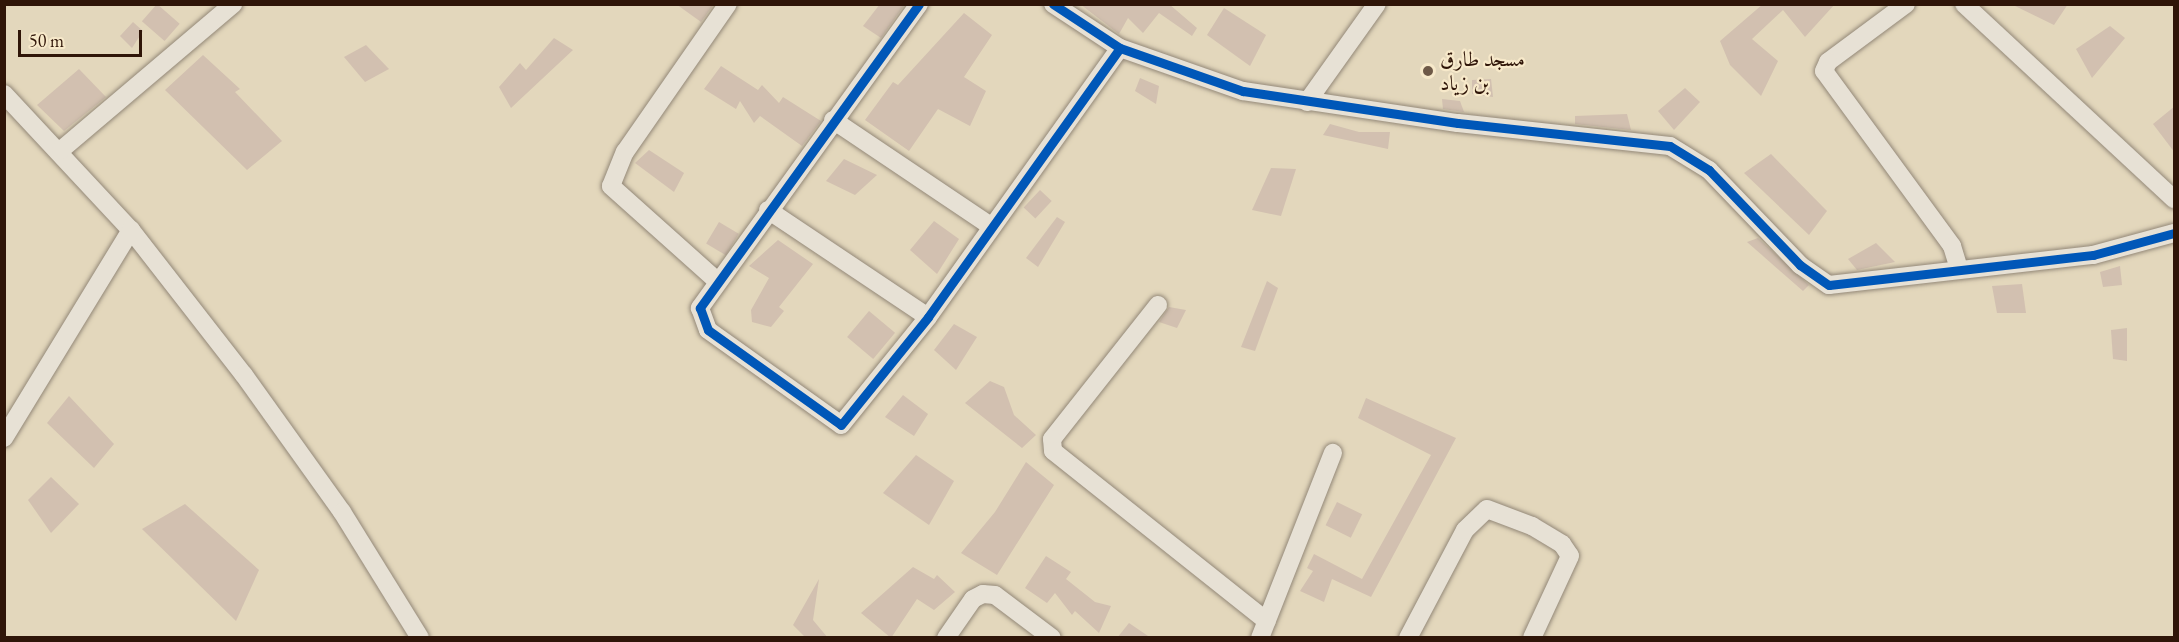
<!DOCTYPE html>
<html>
<head>
<meta charset="utf-8">
<style>
	body { margin:0 }
	#map { position:relative; width:2179px; height:642px; overflow:hidden; background:#e3d7bc; font-family:"EB Garamond",Amiri,serif }
	div>[style] { position:absolute }
	.building>* { inset:0; background:#d2c0b0; transform-origin:0 0 }
	.roads { filter:drop-shadow(0 0 2px #938878) drop-shadow(0 0 2px #938878) }
	.minor>* { height:18px; margin:-9px; padding:0 9px; transform-origin:9px; border-radius:9px; background:#e7e1d5 }
	.cycleway>* { height:9px; margin:-4.5px; padding:0 4.5px; transform-origin:4.5px; border-radius:4.5px; background:#0057b8 }
	.dots>* { width:16px; height:16px; translate:-50% -50%; box-sizing:border-box; border:3px solid #f7e9ca; border-radius:50% }
	span { translate:-50% -50%; white-space:nowrap; text-align:center; line-height:1.15; -webkit-text-stroke:4.5px #f7e9ca; paint-order:stroke }
	.poi-label { font-size:21px; color:#2f1508 }
	.left { translate:0 -50%; text-align:left }
	.frame { position:absolute; inset:0; border:6px solid #2f1508; pointer-events:none }
	.scale { position:absolute; left:18px; top:30px; width:124px; height:27px; box-sizing:border-box; border:3px solid #2f1508; border-top:0; padding-left:8px; font-size:18px; line-height:21px; white-space:nowrap; color:#2f1508; -webkit-text-stroke:4px #f7e9ca; paint-order:stroke }
</style>
</head>
<body>
<div id="map">
	<div class="building">
		<i style="left:157px;top:4px;width:30px;height:23px;rotate:41deg"></i>
		<i style="clip-path:polygon(676px 4px,714px 4px,701px 22px)"></i>
		<i style="clip-path:polygon(880px 4px,905px 4px,881px 38px,863px 26px)"></i>
		<i style="clip-path:polygon(1080px 4px,1169px 4px,1197px 28px,1192px 36px,1159px 13px,1143px 33px,1128px 18px,1119px 34px)"></i>
		<i style="clip-path:polygon(1763px 4px,1835px 4px,1805px 37px,1783px 10px,1752px 39px,1778px 61px,1761px 96px,1730px 65px,1720px 41px)"></i>
		<i style="clip-path:polygon(2011px 4px,2068px 4px,2054px 25px)"></i>
		<i style="clip-path:polygon(1224px 8px,1266px 35px,1250px 66px,1207px 35px)"></i>
		<i style="clip-path:polygon(964px 13px,992px 35px,964px 77px,986px 91px,970px 126px,938px 109px,909px 151px,865px 120px,893px 82px,898px 85px)"></i>
		<i style="clip-path:polygon(133px 22px,143px 31px,132px 48px,120px 36px)"></i>
		<i style="clip-path:polygon(2110px 26px,2125px 38px,2092px 78px,2076px 49px)"></i>
		<i style="clip-path:polygon(554px 38px,573px 50px,511px 108px,499px 87px,520px 63px,526px 70px)"></i>
		<i style="clip-path:polygon(366px 45px,389px 69px,365px 82px,344px 57px)"></i>
		<i style="clip-path:polygon(203px 55px,240px 89px,235px 92px,282px 141px,247px 170px,165px 90px)"></i>
		<i style="clip-path:polygon(721px 66px,758px 90px,762px 85px,779px 103px,783px 97px,821px 121px,802px 146px,760px 116px,754px 123px,740px 101px,736px 109px,704px 89px)"></i>
		<i style="clip-path:polygon(79px 69px,106px 97px,64px 131px,37px 105px)"></i>
		<i style="clip-path:polygon(1140px 78px,1159px 86px,1156px 104px,1135px 91px)"></i>
		<i style="clip-path:polygon(1491px 79px,1493px 97px,1472px 94px,1472px 80px)"></i>
		<i style="clip-path:polygon(1685px 88px,1700px 102px,1674px 130px,1658px 111px)"></i>
		<i style="clip-path:polygon(1442px 99px,1460px 101px,1464px 112px,1443px 109px)"></i>
		<i style="clip-path:polygon(2175px 106px,2175px 153px,2153px 124px)"></i>
		<i style="clip-path:polygon(1627px 114px,1631px 130px,1575px 124px,1575px 116px)"></i>
		<i style="clip-path:polygon(1330px 124px,1359px 132px,1390px 132px,1388px 149px,1323px 135px)"></i>
		<i style="clip-path:polygon(649px 150px,684px 173px,674px 192px,635px 163px)"></i>
		<i style="clip-path:polygon(1771px 154px,1827px 211px,1809px 235px,1744px 173px)"></i>
		<i style="clip-path:polygon(844px 159px,877px 175px,855px 195px,826px 181px)"></i>
		<i style="clip-path:polygon(1271px 168px,1296px 169px,1281px 216px,1252px 210px)"></i>
		<i style="left:1040px;top:190px;width:16px;height:24px;rotate:43deg"></i>
		<i style="clip-path:polygon(1057px 217px,1065px 222px,1038px 267px,1026px 258px)"></i>
		<i style="clip-path:polygon(934px 221px,959px 239px,937px 274px,910px 250px)"></i>
		<i style="left:719px;top:222px;width:23px;height:25px;rotate:31deg"></i>
		<i style="clip-path:polygon(1758px 238px,1809px 285px,1803px 291px,1747px 242px)"></i>
		<i style="clip-path:polygon(778px 240px,813px 264px,779px 307px,784px 311px,771px 327px,752px 322px,751px 310px,769px 278px,749px 266px)"></i>
		<i style="clip-path:polygon(1876px 243px,1895px 262px,1857px 270px,1848px 259px)"></i>
		<i style="clip-path:polygon(2120px 266px,2122px 285px,2103px 287px,2100px 272px)"></i>
		<i style="clip-path:polygon(1267px 281px,1278px 288px,1255px 351px,1241px 347px)"></i>
		<i style="clip-path:polygon(2022px 284px,2026px 313px,1997px 313px,1992px 286px)"></i>
		<i style="clip-path:polygon(1169px 307px,1186px 310px,1177px 328px,1159px 322px)"></i>
		<i style="left:869px;top:311px;width:34px;height:34px;rotate:40deg"></i>
		<i style="clip-path:polygon(954px 324px,977px 337px,956px 370px,934px 350px)"></i>
		<i style="clip-path:polygon(2127px 328px,2127px 361px,2113px 359px,2111px 330px)"></i>
		<i style="clip-path:polygon(990px 381px,1004px 387px,1014px 415px,1036px 435px,1022px 448px,965px 403px)"></i>
		<i style="clip-path:polygon(903px 395px,928px 414px,914px 436px,885px 417px)"></i>
		<i style="clip-path:polygon(69px 396px,114px 444px,94px 468px,47px 423px)"></i>
		<i style="clip-path:polygon(1366px 398px,1456px 438px,1371px 597px,1332px 579px,1324px 602px,1300px 591px,1313px 571px,1307px 568px,1314px 554px,1362px 579px,1431px 455px,1358px 418px)"></i>
		<i style="clip-path:polygon(916px 455px,954px 481px,929px 525px,883px 493px)"></i>
		<i style="clip-path:polygon(1026px 462px,1054px 485px,997px 575px,961px 553px,995px 512px)"></i>
		<i style="clip-path:polygon(51px 477px,79px 504px,51px 533px,28px 500px)"></i>
		<i style="left:1337px;top:502px;width:28px;height:26px;rotate:26deg"></i>
		<i style="clip-path:polygon(185px 504px,259px 570px,236px 621px,142px 529px)"></i>
		<i style="clip-path:polygon(1046px 556px,1071px 572px,1066px 579px,1095px 602px,1111px 606px,1099px 633px,1075px 611px,1072px 615px,1055px 593px,1047px 603px,1025px 588px)"></i>
		<i style="clip-path:polygon(913px 567px,934px 579px,937px 575px,955px 592px,934px 610px,917px 599px,891px 638px,861px 613px)"></i>
		<i style="clip-path:polygon(819px 579px,813px 620px,828px 638px,806px 638px,793px 625px)"></i>
		<i style="clip-path:polygon(1129px 623px,1151px 638px,1117px 638px)"></i>
	</div>
	<div class="roads">
		<div class="minor">
			<i style="left:919px;top:4px;width:375px;rotate:125.8deg"></i>
			<i style="left:700px;top:308px;width:23px;rotate:70deg"></i>
			<i style="left:708px;top:330px;width:163px;rotate:35.5deg"></i>
			<i style="left:841px;top:425px;width:139px;rotate:-51.1deg"></i>
			<i style="left:928px;top:317px;width:330px;rotate:-54.5deg"></i>
			<i style="left:1053px;top:4px;width:80px;rotate:33.3deg"></i>
			<i style="left:1120px;top:48px;width:130px;rotate:19.3deg"></i>
			<i style="left:1243px;top:91px;width:217px;rotate:8.5deg"></i>
			<i style="left:1458px;top:123px;width:213px;rotate:6.2deg"></i>
			<i style="left:1670px;top:146px;width:46px;rotate:31.6deg"></i>
			<i style="left:1709px;top:170px;width:132px;rotate:46.2deg"></i>
			<i style="left:1800px;top:265px;width:35px;rotate:35deg"></i>
			<i style="left:1829px;top:285px;width:266px;rotate:-6.5deg"></i>
			<i style="left:2093px;top:255px;width:84px;rotate:-15.2deg"></i>
			<i style="left:1906px;top:4px;width:97px;rotate:143.4deg"></i>
			<i style="left:1828px;top:62px;width:10px;rotate:114deg"></i>
			<i style="left:1824px;top:71px;width:217px;rotate:53.8deg"></i>
			<i style="left:1952px;top:246px;width:24px;rotate:73deg"></i>
			<i style="left:1964px;top:4px;width:287px;rotate:42.9deg"></i>
			<i style="left:4px;top:94px;width:186px;rotate:47deg"></i>
			<i style="left:131px;top:230px;width:184px;rotate:52.1deg"></i>
			<i style="left:244px;top:375px;width:168px;rotate:54.4deg"></i>
			<i style="left:342px;top:512px;width:148px;rotate:58.2deg"></i>
			<i style="left:1307px;top:102px;width:120px;rotate:-54.5deg"></i>
			<i style="left:833px;top:120px;width:190px;rotate:33.9deg"></i>
			<i style="left:61px;top:150px;width:226px;rotate:-40.3deg"></i>
			<i style="left:768px;top:210px;width:192px;rotate:33.8deg"></i>
			<i style="left:716px;top:280px;width:141px;rotate:-138.2deg"></i>
			<i style="left:611px;top:186px;width:37px;rotate:-68deg"></i>
			<i style="left:625px;top:152px;width:180px;rotate:-55.2deg"></i>
			<i style="left:1158px;top:305px;width:171px;rotate:128.3deg"></i>
			<i style="left:1052px;top:439px;width:12px;rotate:85deg"></i>
			<i style="left:1053px;top:451px;width:273px;rotate:38.5deg"></i>
			<i style="left:4px;top:438px;width:244px;rotate:-58.6deg"></i>
			<i style="left:946px;top:638px;width:47px;rotate:-55.3deg"></i>
			<i style="left:973px;top:599px;width:11px;rotate:-27deg"></i>
			<i style="left:983px;top:594px;width:12px;rotate:5deg"></i>
			<i style="left:995px;top:595px;width:71px;rotate:37deg"></i>
			<i style="left:1260px;top:638px;width:199px;rotate:-68.5deg"></i>
			<i style="left:1408px;top:638px;width:122px;rotate:-62.2deg"></i>
			<i style="left:1465px;top:530px;width:30px;rotate:-44deg"></i>
			<i style="left:1487px;top:509px;width:48px;rotate:20.7deg"></i>
			<i style="left:1532px;top:526px;width:35px;rotate:31deg"></i>
			<i style="left:1562px;top:544px;width:14px;rotate:56deg"></i>
			<i style="left:1570px;top:556px;width:90px;rotate:114.9deg"></i>
		</div>
	</div>
	<div class="cycleway">
		<i style="left:919px;top:4px;width:375px;rotate:125.8deg"></i>
		<i style="left:700px;top:308px;width:23px;rotate:70deg"></i>
		<i style="left:708px;top:330px;width:163px;rotate:35.5deg"></i>
		<i style="left:841px;top:425px;width:139px;rotate:-51.1deg"></i>
		<i style="left:928px;top:317px;width:330px;rotate:-54.5deg"></i>
		<i style="left:1053px;top:4px;width:80px;rotate:33.3deg"></i>
		<i style="left:1120px;top:48px;width:130px;rotate:19.3deg"></i>
		<i style="left:1243px;top:91px;width:217px;rotate:8.5deg"></i>
		<i style="left:1458px;top:123px;width:213px;rotate:6.2deg"></i>
		<i style="left:1670px;top:146px;width:46px;rotate:31.6deg"></i>
		<i style="left:1709px;top:170px;width:132px;rotate:46.2deg"></i>
		<i style="left:1800px;top:265px;width:35px;rotate:35deg"></i>
		<i style="left:1829px;top:285px;width:266px;rotate:-6.5deg"></i>
		<i style="left:2093px;top:255px;width:84px;rotate:-15.2deg"></i>
	</div>
	<div class="dots">
		<i style="left:1428px;top:71px;background:#6e5947"></i>
	</div>
	<div class="poi-label">
		<span class="left" style="left:1440px;top:71px">مسجد طارق<br>بن زياد</span>
	</div>
	<div class="frame"></div>
	<div class="scale">50 m</div>
</div>
</body>
</html>
